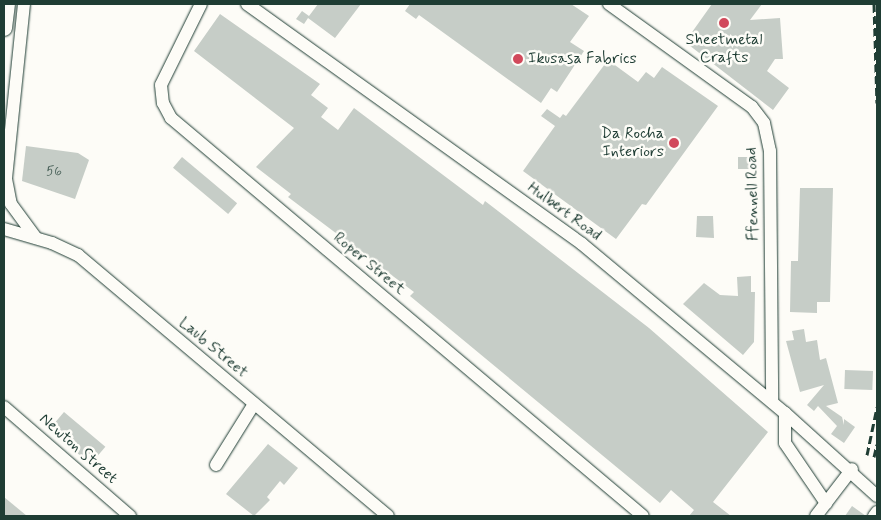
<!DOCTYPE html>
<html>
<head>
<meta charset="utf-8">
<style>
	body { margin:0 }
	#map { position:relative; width:881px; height:520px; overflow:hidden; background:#fdfcf7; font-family:Mynerve,sans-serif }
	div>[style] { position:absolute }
	.building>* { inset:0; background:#c6cdc7; transform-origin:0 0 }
	.roads { filter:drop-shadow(0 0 1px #1f3d34) drop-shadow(0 0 1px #1f3d34) }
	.minor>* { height:12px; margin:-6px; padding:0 6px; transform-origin:6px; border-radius:6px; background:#fdfcf7 }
	.major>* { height:16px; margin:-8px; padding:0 8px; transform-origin:8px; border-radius:8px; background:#fdfcf7 }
	.rail>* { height:3px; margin-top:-1.5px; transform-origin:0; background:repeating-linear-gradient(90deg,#1f3d34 0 8px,transparent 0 12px) }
	.dots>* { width:14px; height:14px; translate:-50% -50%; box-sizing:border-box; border:2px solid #fdfcf7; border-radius:50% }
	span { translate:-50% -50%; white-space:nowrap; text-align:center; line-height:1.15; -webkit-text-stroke:5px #fdfcf7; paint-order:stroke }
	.number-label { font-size:14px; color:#496159 }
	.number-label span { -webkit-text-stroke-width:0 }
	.poi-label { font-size:16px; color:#1f3d34 }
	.left { translate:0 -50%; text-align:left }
	.right { translate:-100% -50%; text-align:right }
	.street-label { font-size:16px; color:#1f3d34 }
	.frame { position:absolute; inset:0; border:5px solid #1f3d34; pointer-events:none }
</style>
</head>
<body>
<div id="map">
	<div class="building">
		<i style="clip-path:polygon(318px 4px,361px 4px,335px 38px,308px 18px,304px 24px,296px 19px,302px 11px,309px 16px)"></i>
		<i style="clip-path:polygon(410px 4px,571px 4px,589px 16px,570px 42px,584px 51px,557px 92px,551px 88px,541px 103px,419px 15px,416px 19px,405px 11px)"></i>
		<i style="clip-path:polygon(712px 4px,762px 4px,750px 20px,780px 18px,783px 59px,775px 59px,767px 71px,789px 88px,773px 110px,685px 42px)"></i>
		<i style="clip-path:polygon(220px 14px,320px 84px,311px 95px,328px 108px,321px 117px,338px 130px,354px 108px,483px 205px,485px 201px,649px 328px,768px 432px,713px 502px,731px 516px,689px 516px,694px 510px,671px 490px,660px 503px,410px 296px,414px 292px,288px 197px,291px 194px,256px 167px,294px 128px,194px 51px)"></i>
		<i style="clip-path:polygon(608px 60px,638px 82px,646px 72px,654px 78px,662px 67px,718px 106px,646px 205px,642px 204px,616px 239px,523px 171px,555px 126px,541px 116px,547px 109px,560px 118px,563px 114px,566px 116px)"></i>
		<i style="clip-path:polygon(26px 146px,78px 153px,89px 160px,75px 199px,22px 181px)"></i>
		<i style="left:182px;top:157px;width:72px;height:14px;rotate:40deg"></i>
		<i style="left:738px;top:157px;width:18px;height:12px"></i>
		<i style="clip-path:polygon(800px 188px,833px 188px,830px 302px,817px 302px,817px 313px,790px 312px,791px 261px,798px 261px)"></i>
		<i style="clip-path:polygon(697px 216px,713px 216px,714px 238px,696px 237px)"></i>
		<i style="clip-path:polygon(751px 276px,751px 292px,755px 292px,754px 342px,743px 355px,683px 304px,704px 283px,720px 295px,738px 296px,737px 277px)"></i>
		<i style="clip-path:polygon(804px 329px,806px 342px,817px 340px,820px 360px,826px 358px,838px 403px,826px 406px,842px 417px,844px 425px,844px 419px,855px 427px,844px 443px,831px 434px,837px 426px,818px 406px,814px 411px,807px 405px,824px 385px,800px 392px,786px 341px,794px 340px,792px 331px)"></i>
		<i style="left:845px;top:370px;width:28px;height:19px;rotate:2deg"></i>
		<i style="left:64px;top:412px;width:54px;height:23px;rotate:40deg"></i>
		<i style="clip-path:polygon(268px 444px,298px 468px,284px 485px,280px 481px,267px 497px,270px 500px,254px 516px,226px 494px)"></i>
		<i style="clip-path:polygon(4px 497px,27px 516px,4px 516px)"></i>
		<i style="clip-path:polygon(852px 506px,866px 516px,845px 516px)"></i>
	</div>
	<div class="roads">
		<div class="minor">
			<i style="left:24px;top:4px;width:176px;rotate:95.9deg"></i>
			<i style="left:6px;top:179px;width:25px;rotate:79deg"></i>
			<i style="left:11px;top:204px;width:42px;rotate:53.7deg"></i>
			<i style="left:201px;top:4px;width:90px;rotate:116.3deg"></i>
			<i style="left:161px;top:85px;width:18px;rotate:84deg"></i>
			<i style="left:163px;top:103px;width:17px;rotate:62deg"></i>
			<i style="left:171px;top:118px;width:617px;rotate:40.14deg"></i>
			<i style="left:247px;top:4px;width:412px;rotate:35.6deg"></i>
			<i style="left:582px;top:244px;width:264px;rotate:39.8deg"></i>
			<i style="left:785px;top:413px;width:124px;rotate:42.1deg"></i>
			<i style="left:609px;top:4px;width:176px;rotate:35.8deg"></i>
			<i style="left:752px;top:107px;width:20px;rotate:53deg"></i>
			<i style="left:764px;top:123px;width:29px;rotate:78deg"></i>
			<i style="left:770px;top:151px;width:251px;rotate:89.5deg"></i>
			<i style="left:4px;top:229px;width:50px;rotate:16.3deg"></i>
			<i style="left:52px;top:243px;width:29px;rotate:25deg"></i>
			<i style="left:78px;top:255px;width:405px;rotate:40.1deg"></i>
			<i style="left:4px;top:407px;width:167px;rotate:40.9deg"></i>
			<i style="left:785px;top:413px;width:30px;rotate:90deg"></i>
			<i style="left:785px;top:443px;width:73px;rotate:55.7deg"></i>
			<i style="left:216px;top:465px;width:72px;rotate:-58.1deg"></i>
			<i style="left:816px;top:516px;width:59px;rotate:-52.5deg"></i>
			<i style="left:874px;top:516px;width:5px;rotate:-53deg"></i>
		</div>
		<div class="major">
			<i style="left:4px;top:28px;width:24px;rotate:-83deg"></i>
		</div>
	</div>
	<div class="rail">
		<i style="left:874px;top:4px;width:99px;rotate:88.3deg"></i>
		<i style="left:867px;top:455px;width:49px;rotate:-78.2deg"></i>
		<i style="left:874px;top:457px;width:13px;rotate:-77deg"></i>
	</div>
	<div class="dots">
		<i style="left:724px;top:23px;background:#d1495b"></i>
		<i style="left:518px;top:59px;background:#d1495b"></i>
		<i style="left:674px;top:143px;background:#d1495b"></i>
	</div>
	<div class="number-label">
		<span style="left:54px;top:171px">56</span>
	</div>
	<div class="poi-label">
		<span style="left:724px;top:49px">Sheetmetal<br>Crafts</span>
		<span class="left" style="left:528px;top:59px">Ikusasa Fabrics</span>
		<span class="right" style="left:664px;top:143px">Da Rocha<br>Interiors</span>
	</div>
	<div class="street-label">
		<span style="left:753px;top:194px;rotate:-91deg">Ffennell Road</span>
		<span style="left:564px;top:212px;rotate:36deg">Hulbert Road</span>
		<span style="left:369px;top:264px;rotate:40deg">Roper Street</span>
		<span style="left:213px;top:348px;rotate:40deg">Laub Street</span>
		<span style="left:78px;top:449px;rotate:41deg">Newton Street</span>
	</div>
	<div class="frame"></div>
</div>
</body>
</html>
